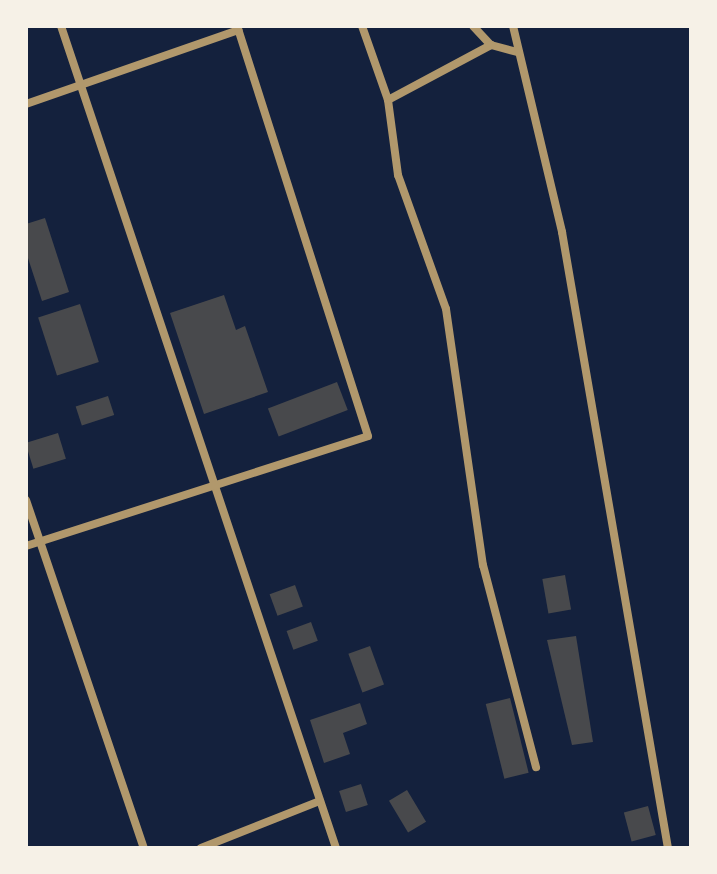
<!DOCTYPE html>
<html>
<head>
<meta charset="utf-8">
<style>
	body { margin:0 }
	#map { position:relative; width:717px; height:874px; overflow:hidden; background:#14213d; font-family:"DejaVu Sans",sans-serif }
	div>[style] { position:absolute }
	.building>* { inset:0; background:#48494c; transform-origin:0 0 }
	.minor>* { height:8px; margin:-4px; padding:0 4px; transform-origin:4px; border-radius:4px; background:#b1986c }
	span { translate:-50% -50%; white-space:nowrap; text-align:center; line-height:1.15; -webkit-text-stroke:6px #f6f1e7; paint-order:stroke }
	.frame { position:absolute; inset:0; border:28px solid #f6f1e7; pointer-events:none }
</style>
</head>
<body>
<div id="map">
	<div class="building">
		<i style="clip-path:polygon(45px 218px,69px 292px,42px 301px,26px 252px,26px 224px)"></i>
		<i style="clip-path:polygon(224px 295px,236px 330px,245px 326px,268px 392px,204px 414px,170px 313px)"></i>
		<i style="left:80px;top:304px;width:61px;height:44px;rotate:72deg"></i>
		<i style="left:337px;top:382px;width:30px;height:74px;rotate:69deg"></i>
		<i style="left:108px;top:396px;width:20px;height:34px;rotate:72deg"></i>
		<i style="left:58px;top:433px;width:27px;height:34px;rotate:73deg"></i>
		<i style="left:565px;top:575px;width:35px;height:23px;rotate:80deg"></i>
		<i style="left:295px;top:585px;width:23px;height:27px;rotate:70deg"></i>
		<i style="left:311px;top:622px;width:20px;height:26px;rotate:70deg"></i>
		<i style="clip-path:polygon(576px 636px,593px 742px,572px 745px,547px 640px)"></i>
		<i style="left:370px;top:646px;width:41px;height:23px;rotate:70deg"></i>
		<i style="left:510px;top:698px;width:77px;height:25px;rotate:76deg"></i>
		<i style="clip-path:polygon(360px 703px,367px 724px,343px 733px,350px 754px,324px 763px,310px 720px)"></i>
		<i style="left:361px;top:784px;width:22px;height:23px;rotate:72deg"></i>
		<i style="left:407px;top:790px;width:37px;height:21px;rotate:59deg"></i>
		<i style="left:648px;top:806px;width:30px;height:25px;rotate:75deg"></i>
	</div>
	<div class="minor">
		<i style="left:61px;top:26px;width:867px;rotate:71.5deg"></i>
		<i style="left:362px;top:26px;width:78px;rotate:70.6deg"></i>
		<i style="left:388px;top:100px;width:76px;rotate:82.4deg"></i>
		<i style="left:398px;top:175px;width:142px;rotate:70.3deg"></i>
		<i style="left:446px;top:309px;width:259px;rotate:81.8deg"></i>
		<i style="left:483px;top:565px;width:209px;rotate:75.3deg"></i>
		<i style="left:473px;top:26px;width:26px;rotate:47deg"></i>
		<i style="left:491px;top:45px;width:28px;rotate:15deg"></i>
		<i style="left:513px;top:26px;width:212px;rotate:76.6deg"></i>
		<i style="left:562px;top:232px;width:625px;rotate:80.24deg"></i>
		<i style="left:388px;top:100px;width:117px;rotate:-28.1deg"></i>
		<i style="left:26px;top:104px;width:225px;rotate:-19.2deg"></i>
		<i style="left:26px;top:500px;width:367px;rotate:71.3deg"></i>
		<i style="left:26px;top:546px;width:359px;rotate:-17.8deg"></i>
		<i style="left:368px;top:436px;width:430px;rotate:-107.7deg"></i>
		<i style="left:201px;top:848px;width:128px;rotate:-21.6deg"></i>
	</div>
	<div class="frame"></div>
</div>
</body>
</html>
